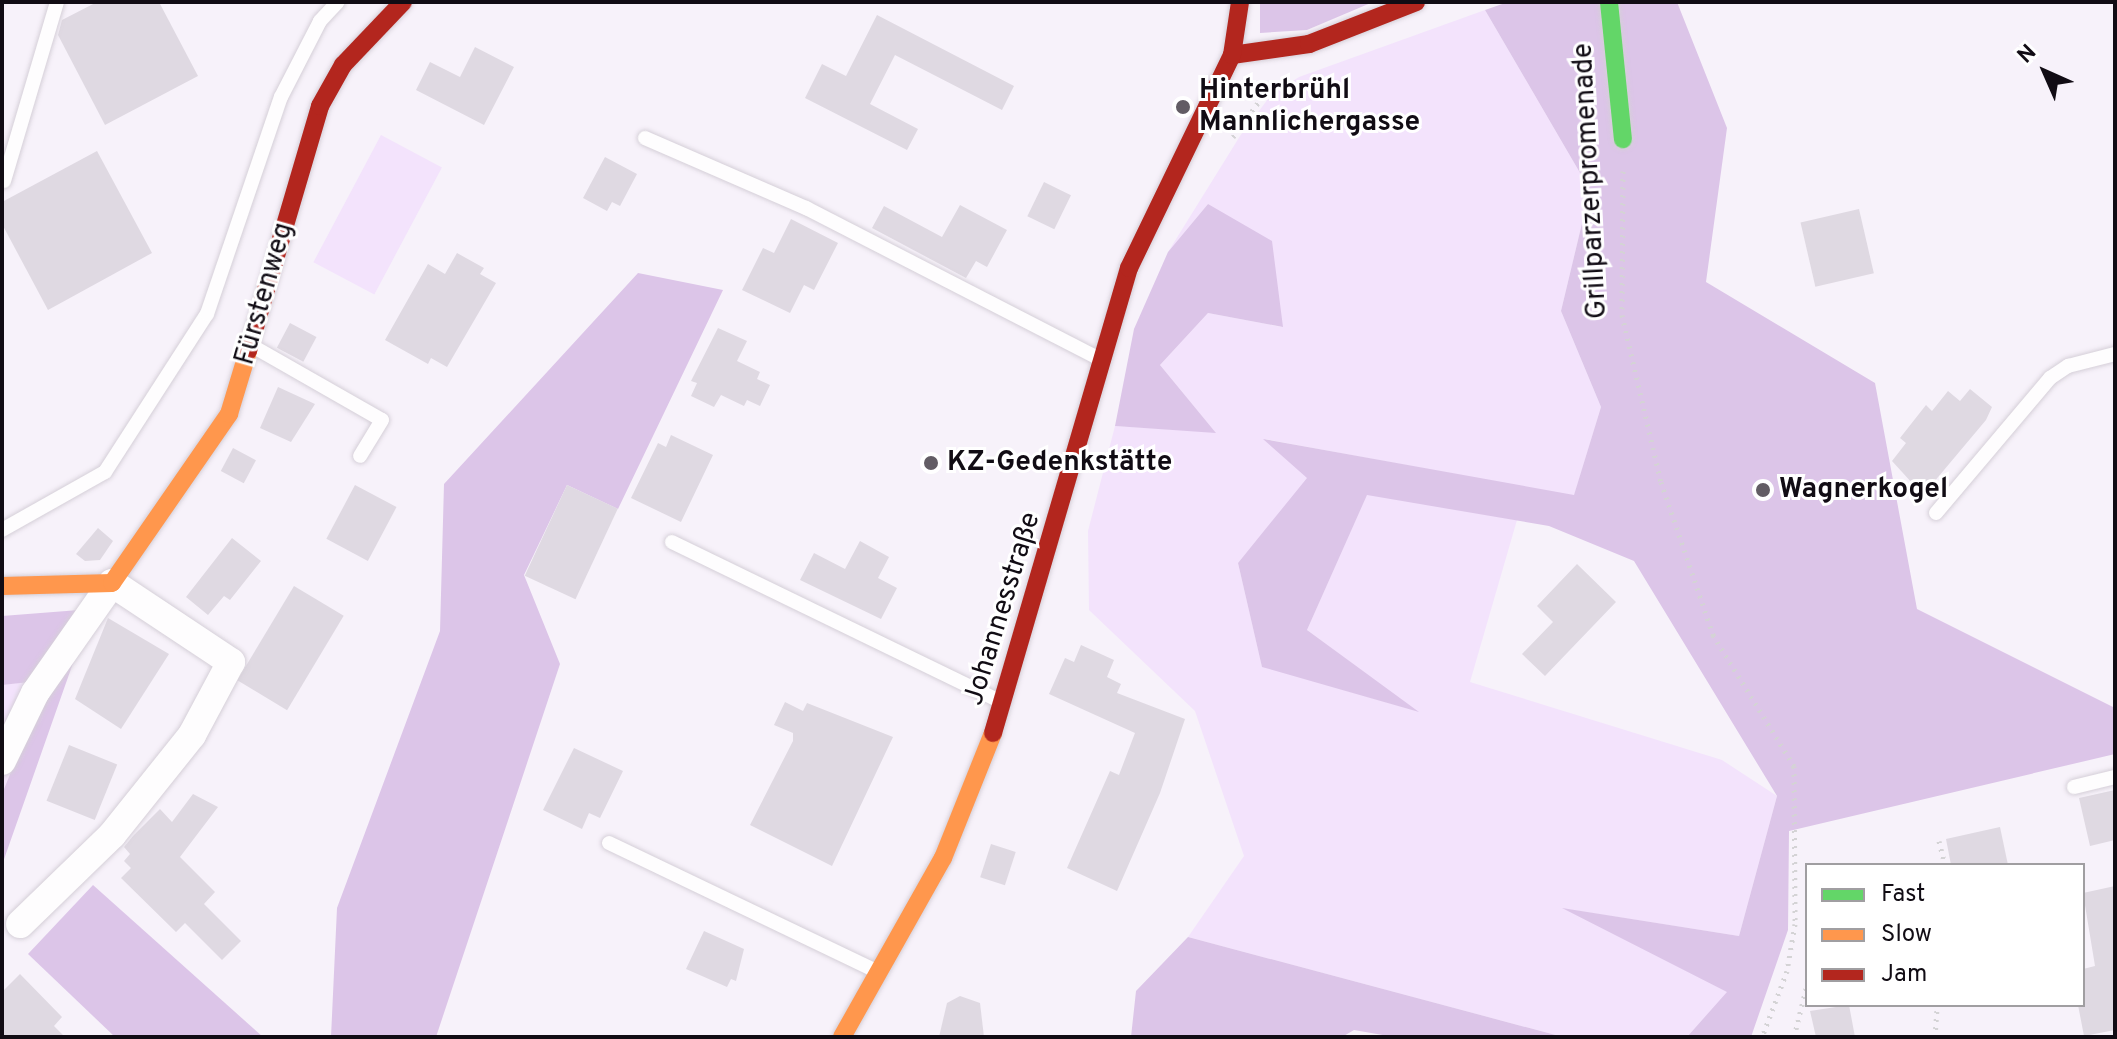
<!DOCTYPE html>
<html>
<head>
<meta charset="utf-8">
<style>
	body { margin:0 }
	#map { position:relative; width:2117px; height:1039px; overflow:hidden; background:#f7f2fa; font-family:Overpass,sans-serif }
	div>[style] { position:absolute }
	.green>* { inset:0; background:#f3e3fc; transform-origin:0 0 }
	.forest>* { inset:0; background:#dcc5e8 }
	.building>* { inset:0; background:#dfd9e2; transform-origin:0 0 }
	.path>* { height:5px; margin-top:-2.5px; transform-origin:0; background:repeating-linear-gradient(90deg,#d4d3d5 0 2px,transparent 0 8px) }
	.roads { filter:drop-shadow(0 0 2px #d5cfd8) drop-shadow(0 0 2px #d5cfd8) }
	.lane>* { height:14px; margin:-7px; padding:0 7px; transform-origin:7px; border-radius:7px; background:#fefdfe }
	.street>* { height:28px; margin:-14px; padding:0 14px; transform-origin:14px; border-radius:14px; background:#fefdfe }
	.fast>* { height:18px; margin:-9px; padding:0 9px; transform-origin:9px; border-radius:9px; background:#63d668 }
	.slow>* { height:18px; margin:-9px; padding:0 9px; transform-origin:9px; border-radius:9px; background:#ff974d }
	.jam>* { height:18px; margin:-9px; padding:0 9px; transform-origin:9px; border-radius:9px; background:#b3261e }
	.dots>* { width:22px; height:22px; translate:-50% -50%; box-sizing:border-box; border:4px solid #fff; border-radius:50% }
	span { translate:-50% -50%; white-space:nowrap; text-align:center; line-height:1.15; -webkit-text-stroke:6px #fff; paint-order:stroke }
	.poi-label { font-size:28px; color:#110c14; font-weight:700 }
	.left { translate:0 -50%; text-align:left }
	.street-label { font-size:28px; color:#110c14 }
	.frame { position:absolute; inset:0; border:4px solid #110c14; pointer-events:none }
	.legend { position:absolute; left:1805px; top:863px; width:280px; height:144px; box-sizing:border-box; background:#fff; border:2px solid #a09ea1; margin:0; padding:10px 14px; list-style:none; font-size:24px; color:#110c14 }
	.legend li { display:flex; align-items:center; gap:16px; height:40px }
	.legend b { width:40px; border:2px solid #a09ea1 }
	.north { position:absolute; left:2005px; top:32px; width:80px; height:80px; -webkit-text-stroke:6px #fff; paint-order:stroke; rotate:315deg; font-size:22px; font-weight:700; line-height:32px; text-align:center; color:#110c14 }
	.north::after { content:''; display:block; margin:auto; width:28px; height:36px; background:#110c14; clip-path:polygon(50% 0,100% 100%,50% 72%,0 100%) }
</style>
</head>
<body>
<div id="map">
	<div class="green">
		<i style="clip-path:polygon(1485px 10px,1590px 190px,1561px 311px,1601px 407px,1574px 496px,1265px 439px,1308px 478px,1238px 563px,1262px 666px,1416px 711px,1307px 630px,1367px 494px,1517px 520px,1470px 682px,1722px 760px,1777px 796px,1739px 936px,1566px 909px,1728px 992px,1687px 1037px,1563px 1037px,1188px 937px,1244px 856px,1195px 711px,1089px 610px,1088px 531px,1115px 426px,1215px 432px,1160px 365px,1208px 313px,1282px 327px,1208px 204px,1168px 252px,1240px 136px,1271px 95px,1299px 77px)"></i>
		<i style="left:381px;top:135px;width:69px;height:144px;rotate:28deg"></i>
		<i style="clip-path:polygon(49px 679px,48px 679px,2px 794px,2px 685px)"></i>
	</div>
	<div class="forest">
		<i style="clip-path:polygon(1260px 2px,1373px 2px,1307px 30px,1260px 33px)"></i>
		<i style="clip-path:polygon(1508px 2px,1677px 2px,1727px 128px,1706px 282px,1875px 383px,1917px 609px,2115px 708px,2115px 754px,1789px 831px,1788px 930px,1751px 1037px,1687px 1037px,1727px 992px,1562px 908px,1739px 936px,1777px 796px,1634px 561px,1549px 526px,1367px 495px,1307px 630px,1419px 712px,1262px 667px,1238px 563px,1307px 478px,1263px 439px,1574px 495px,1601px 407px,1561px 311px,1590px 190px,1485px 10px)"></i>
		<i style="clip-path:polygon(1208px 204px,1272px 241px,1283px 327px,1208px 313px,1160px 365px,1216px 433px,1115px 426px,1134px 329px,1168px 252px)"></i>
		<i style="clip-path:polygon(638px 273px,723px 290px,618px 509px,567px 485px,524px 575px,560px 664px,436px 1037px,331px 1037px,337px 908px,440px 631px,444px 484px)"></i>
		<i style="clip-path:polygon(92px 609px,2px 865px,2px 794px,48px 680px,2px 685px,2px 616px)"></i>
		<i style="clip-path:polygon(93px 885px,263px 1037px,115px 1037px,28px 954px)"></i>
		<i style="clip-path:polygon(1188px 937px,1563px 1037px,1394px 1037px,1354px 1030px,1342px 1037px,1131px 1037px,1136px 991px)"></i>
	</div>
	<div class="building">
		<i style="clip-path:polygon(97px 2px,159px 2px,198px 76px,105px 125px,58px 35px,62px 20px)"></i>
		<i style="clip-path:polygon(877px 15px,1014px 86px,1002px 110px,895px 55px,870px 104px,918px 129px,907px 150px,805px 98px,822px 64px,846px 76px)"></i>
		<i style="clip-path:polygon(475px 47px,514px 67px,484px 125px,416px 90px,430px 62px,460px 77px)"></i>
		<i style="clip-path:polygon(97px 151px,152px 253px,48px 310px,2px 224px,2px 202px)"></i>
		<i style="clip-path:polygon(605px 157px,637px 174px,620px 206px,612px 202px,607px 211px,583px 198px)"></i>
		<i style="left:1044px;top:182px;width:30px;height:38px;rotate:26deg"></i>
		<i style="clip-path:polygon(960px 205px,1007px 230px,987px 267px,976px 261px,966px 278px,872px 228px,884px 206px,942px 237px)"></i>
		<i style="left:1859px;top:209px;width:66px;height:60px;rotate:77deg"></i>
		<i style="clip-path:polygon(791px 219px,838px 243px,814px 290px,804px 285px,790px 313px,742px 290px,763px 248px,774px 253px)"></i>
		<i style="clip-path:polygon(457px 253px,484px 268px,480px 274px,496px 283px,447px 367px,431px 358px,428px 364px,385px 340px,428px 264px,445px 274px)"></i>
		<i style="left:290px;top:323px;width:30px;height:28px;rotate:28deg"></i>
		<i style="clip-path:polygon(718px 328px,747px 341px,737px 361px,760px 372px,757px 379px,770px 385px,760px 406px,747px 400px,744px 406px,721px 395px,714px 407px,691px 396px,697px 383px,691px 381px)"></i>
		<i style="clip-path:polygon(278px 387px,315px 404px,291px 442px,260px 428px)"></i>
		<i style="clip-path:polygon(1970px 389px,1992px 407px,1986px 420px,1923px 495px,1892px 461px,1906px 443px,1900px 438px,1926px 405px,1932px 411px,1948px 391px,1960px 401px)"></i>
		<i style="clip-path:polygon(671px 435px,713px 455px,681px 522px,631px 498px,658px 443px,666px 447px)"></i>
		<i style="left:233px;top:448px;width:26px;height:26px;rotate:28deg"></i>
		<i style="left:355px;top:485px;width:47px;height:61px;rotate:28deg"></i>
		<i style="left:567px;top:485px;width:56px;height:100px;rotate:25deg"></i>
		<i style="clip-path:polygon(98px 528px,113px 541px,100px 560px,85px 561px,76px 554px)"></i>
		<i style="clip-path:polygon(232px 538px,261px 561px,230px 600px,224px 596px,208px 615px,186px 597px)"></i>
		<i style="clip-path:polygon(860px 541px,889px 557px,878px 578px,897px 588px,881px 619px,800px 580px,814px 553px,845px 569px)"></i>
		<i style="clip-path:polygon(1577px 564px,1616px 602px,1545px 676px,1522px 654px,1553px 622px,1537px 606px)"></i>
		<i style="left:294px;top:586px;width:58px;height:110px;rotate:31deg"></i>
		<i style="clip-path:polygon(108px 618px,169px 654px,121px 729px,75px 699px)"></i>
		<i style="clip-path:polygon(1081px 645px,1114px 660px,1107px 677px,1121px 684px,1117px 693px,1185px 719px,1160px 793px,1117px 891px,1067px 868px,1110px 771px,1119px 775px,1135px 733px,1049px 694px,1065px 658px,1074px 662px)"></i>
		<i style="clip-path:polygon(785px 702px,803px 711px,807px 703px,893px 737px,832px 866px,750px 825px,793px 741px,793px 733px,774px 725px)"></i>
		<i style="left:69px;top:745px;width:52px;height:60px;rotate:22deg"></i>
		<i style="clip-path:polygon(574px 748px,623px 771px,600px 818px,589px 813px,582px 829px,543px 810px)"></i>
		<i style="clip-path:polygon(2115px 790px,2115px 840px,2090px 846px,2079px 798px)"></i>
		<i style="clip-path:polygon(193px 794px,218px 807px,180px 857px,215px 892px,204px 904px,241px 941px,222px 960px,185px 923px,176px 932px,121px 878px,131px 868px,124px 861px,130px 854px,124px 847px,133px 836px,160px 809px,172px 822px)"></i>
		<i style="clip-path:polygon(2000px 827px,2008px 865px,1951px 865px,1946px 839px)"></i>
		<i style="left:991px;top:844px;width:26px;height:35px;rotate:18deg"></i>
		<i style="clip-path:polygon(2115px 886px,2115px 1030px,2084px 1036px,2078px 1005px,2083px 1005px,2083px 969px,2095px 966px,2083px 893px)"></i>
		<i style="clip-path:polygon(704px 931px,744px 949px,736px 981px,731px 979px,727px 987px,686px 969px)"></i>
		<i style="clip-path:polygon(20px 974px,62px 1017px,54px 1026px,65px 1037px,2px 1037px,2px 992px)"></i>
		<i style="clip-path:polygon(960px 996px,980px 1003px,984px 1037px,939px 1037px,947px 1003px)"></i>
		<i style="clip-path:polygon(1849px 1005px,1855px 1037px,1816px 1037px,1810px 1011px)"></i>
	</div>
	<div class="path">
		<i style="left:1233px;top:137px;width:51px;rotate:-53.8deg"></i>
		<i style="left:1623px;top:171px;width:144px;rotate:90.4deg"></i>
		<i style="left:1622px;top:315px;width:171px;rotate:76.9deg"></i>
		<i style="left:1661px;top:482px;width:162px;rotate:71.2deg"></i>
		<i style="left:1713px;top:635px;width:154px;rotate:58.3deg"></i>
		<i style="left:1794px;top:766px;width:158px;rotate:89.6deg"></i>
		<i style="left:1795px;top:924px;width:48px;rotate:99.7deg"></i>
		<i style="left:1787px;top:971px;width:71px;rotate:110.7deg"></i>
		<i style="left:1011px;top:462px;width:26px;rotate:7deg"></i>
		<i style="left:1939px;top:841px;width:25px;rotate:76deg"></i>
		<i style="left:1794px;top:1037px;width:54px;rotate:-76deg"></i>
		<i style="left:1935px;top:1037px;width:32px;rotate:-86deg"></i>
	</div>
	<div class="roads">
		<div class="lane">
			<i style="left:645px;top:138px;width:176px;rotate:23.5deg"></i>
			<i style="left:806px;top:208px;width:328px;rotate:27.2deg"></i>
			<i style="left:4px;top:181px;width:187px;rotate:-73.5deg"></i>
			<i style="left:254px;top:347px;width:147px;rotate:29.7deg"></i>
			<i style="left:382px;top:420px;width:42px;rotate:121.4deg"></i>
			<i style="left:1936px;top:513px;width:177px;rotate:-49.8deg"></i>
			<i style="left:2050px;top:378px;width:22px;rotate:-34deg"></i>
			<i style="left:2068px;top:366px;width:49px;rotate:-14.3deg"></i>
			<i style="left:2px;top:530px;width:118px;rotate:-29.4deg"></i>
			<i style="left:105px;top:472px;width:188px;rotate:-57.2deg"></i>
			<i style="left:207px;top:314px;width:229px;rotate:-71.2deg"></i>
			<i style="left:281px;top:97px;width:85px;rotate:-62.8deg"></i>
			<i style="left:320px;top:21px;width:26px;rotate:-47deg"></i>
			<i style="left:672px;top:542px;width:364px;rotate:25.9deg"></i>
			<i style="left:2074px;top:787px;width:42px;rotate:-13.7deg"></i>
			<i style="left:609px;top:843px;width:296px;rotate:25.6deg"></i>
		</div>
		<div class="street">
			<i style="left:2px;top:761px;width:76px;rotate:-64.1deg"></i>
			<i style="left:35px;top:693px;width:134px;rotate:-55deg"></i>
			<i style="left:112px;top:583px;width:143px;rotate:33.6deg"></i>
			<i style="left:231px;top:662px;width:83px;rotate:118.1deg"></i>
			<i style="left:192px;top:735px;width:128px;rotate:128.7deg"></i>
			<i style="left:112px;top:835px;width:128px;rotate:135.9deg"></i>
		</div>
		<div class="fast">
			<i style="left:1609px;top:2px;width:138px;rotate:84.2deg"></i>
		</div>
		<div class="slow">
			<i style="left:2px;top:586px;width:110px;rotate:-1.6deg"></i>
			<i style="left:112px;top:583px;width:206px;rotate:-55.3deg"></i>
			<i style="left:229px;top:414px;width:66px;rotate:-73.2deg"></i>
			<i style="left:842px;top:1037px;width:206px;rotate:-60.6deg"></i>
			<i style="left:943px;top:858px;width:135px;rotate:-68.2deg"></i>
		</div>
		<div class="jam">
			<i style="left:1232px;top:55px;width:78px;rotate:-8.1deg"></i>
			<i style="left:1309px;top:44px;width:115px;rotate:-21.4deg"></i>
			<i style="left:248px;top:351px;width:255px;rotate:-73.6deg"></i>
			<i style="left:320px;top:106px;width:47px;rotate:-60.7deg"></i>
			<i style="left:343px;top:65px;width:87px;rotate:-46.4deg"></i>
			<i style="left:993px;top:733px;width:484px;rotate:-73.7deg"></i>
			<i style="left:1129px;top:268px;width:237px;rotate:-64.2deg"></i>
			<i style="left:1232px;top:55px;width:54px;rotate:-81.4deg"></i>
		</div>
	</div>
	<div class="dots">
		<i style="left:1183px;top:107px;background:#625c64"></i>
		<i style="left:931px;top:463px;background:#625c64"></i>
		<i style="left:1763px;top:490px;background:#625c64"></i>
	</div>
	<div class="poi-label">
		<span class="left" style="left:1199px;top:107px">Hinterbrühl<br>Mannlichergasse</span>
		<span class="left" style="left:947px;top:463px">KZ-Gedenkstätte</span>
		<span class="left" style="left:1779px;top:490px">Wagnerkogel</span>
	</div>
	<div class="street-label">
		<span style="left:1591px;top:181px;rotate:-93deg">Grillparzerpromenade</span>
		<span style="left:265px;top:294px;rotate:-74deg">Fürstenweg</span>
		<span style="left:1003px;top:609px;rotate:-73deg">Johannesstraße</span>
	</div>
	<div class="frame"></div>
	<ul class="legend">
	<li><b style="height:10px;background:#63d668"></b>Fast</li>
	<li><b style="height:10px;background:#ff974d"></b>Slow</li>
	<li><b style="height:10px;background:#b3261e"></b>Jam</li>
	</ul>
	<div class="north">N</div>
</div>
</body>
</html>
